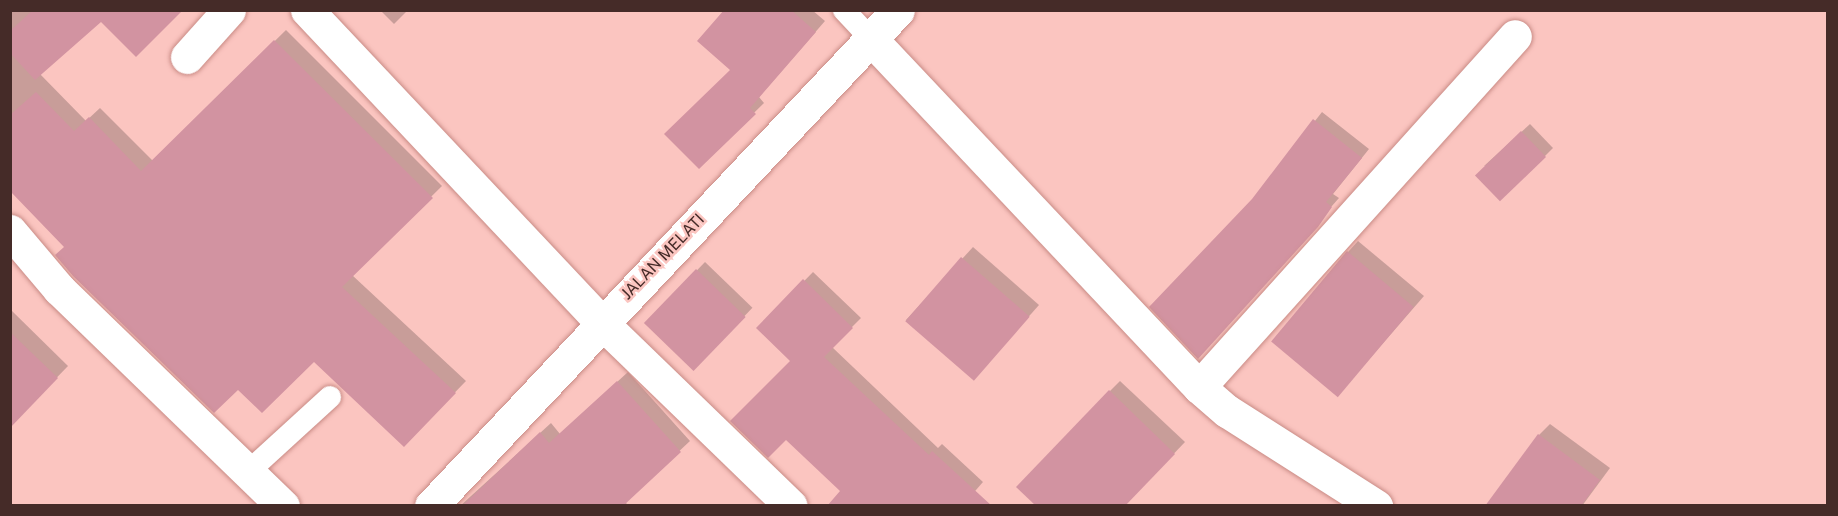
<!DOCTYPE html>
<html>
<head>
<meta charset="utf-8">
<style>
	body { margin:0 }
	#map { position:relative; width:1838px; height:516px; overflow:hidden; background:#fbc5c0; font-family:"Public Sans",sans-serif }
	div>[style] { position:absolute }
	.shadow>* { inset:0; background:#0003; transform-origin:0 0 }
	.building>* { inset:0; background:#d293a1; transform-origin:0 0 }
	.roads { filter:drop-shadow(0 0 2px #c98b85) drop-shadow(0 0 2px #c98b85) }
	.service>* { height:22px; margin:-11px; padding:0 11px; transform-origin:11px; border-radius:11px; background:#fff }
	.minor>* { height:33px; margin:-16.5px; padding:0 16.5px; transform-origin:16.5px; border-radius:16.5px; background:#fff }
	span { translate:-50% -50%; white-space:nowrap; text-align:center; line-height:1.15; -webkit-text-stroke:5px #fbc5c0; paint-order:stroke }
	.street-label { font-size:16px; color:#452b28 }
	.frame { position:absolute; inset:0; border:12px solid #452b28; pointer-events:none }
</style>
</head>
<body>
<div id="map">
	<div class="shadow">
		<i style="clip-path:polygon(10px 10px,181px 10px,101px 20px,40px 74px,86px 121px,100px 108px,153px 161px,286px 30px,442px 186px,352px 275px,466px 381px,404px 445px,314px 360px,238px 388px,10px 169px)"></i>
		<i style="clip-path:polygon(380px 10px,408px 10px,394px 24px)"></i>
		<i style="clip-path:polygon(726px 10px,812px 10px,825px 21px,759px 97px,764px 103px,699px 167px,733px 70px)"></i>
		<i style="clip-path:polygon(1322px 112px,1369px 149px,1333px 194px,1339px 198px,1206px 349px,1253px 200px)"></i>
		<i style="clip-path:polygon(1530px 124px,1553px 148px,1545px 156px,1484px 166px)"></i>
		<i style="clip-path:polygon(1358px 241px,1424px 296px,1338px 395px,1348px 252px)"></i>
		<i style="clip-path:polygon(973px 247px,1039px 305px,983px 368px,906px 320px)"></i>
		<i style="left:705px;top:262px;width:66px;height:85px;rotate:44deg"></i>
		<i style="clip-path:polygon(813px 272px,861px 318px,832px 347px,938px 448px,942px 444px,983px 482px,962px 506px,842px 491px,792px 361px,758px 328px)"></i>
		<i style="clip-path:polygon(10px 309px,68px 366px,10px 426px)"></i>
		<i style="clip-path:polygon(628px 372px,690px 441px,625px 502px,629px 506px,460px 506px,551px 423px,560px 434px)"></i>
		<i style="clip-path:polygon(1120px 381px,1185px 442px,1124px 506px,1110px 391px)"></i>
		<i style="clip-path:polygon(1550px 424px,1610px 468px,1582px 506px,1559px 506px,1539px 435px)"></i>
	</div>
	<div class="building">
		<i style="clip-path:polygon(33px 10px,183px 10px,136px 57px,101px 22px,35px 80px,10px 53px,10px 31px)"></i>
		<i style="clip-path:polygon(724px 10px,791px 10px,816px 32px,750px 108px,756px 114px,699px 169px,664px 134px,730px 70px,697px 41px)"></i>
		<i style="clip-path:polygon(274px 40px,433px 198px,342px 287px,456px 393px,404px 447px,314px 362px,262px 413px,238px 390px,214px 413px,73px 276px,55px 255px,64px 247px,10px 191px,10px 115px,36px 92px,74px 131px,89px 117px,141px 171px)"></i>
		<i style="clip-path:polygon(1313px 119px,1362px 158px,1326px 202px,1332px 207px,1318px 227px,1198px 359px,1149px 307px,1252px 199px)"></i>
		<i style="left:1521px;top:131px;width:36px;height:64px;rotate:46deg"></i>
		<i style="left:1347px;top:251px;width:87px;height:118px;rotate:40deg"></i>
		<i style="left:961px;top:257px;width:91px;height:85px;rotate:41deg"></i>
		<i style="left:696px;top:269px;width:69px;height:75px;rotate:44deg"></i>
		<i style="clip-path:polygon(803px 279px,853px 328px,824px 357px,929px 455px,932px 451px,992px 506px,827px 506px,840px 491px,786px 440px,768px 458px,730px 421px,790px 361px,756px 328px)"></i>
		<i style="clip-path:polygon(10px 332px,58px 378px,10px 428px)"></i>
		<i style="clip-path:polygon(617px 381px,681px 452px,623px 506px,462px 506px,540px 432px,549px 443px)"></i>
		<i style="clip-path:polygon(1109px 390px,1175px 454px,1125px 506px,1036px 506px,1016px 487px)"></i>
		<i style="clip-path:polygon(1538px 434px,1600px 480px,1581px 506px,1485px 506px)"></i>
	</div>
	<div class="roads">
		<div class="service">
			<i style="left:844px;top:10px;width:40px;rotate:47deg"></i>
			<i style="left:248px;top:472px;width:111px;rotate:-42.4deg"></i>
		</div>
		<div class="minor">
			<i style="left:307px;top:10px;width:429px;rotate:46.7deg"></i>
			<i style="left:601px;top:322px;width:264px;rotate:44.1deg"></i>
			<i style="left:871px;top:39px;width:478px;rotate:46.7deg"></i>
			<i style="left:1199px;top:387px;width:37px;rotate:41deg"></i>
			<i style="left:1227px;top:411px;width:177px;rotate:32.5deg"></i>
			<i style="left:187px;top:57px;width:63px;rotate:-48.2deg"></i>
			<i style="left:10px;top:231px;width:76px;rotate:49.8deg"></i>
			<i style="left:59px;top:289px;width:312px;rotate:44.1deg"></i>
			<i style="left:1199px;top:387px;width:472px;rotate:-48deg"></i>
			<i style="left:431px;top:506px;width:681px;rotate:-46.72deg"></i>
		</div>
	</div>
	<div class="street-label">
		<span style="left:663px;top:257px;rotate:-46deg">JALAN MELATI</span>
	</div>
	<div class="frame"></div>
</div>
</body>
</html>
